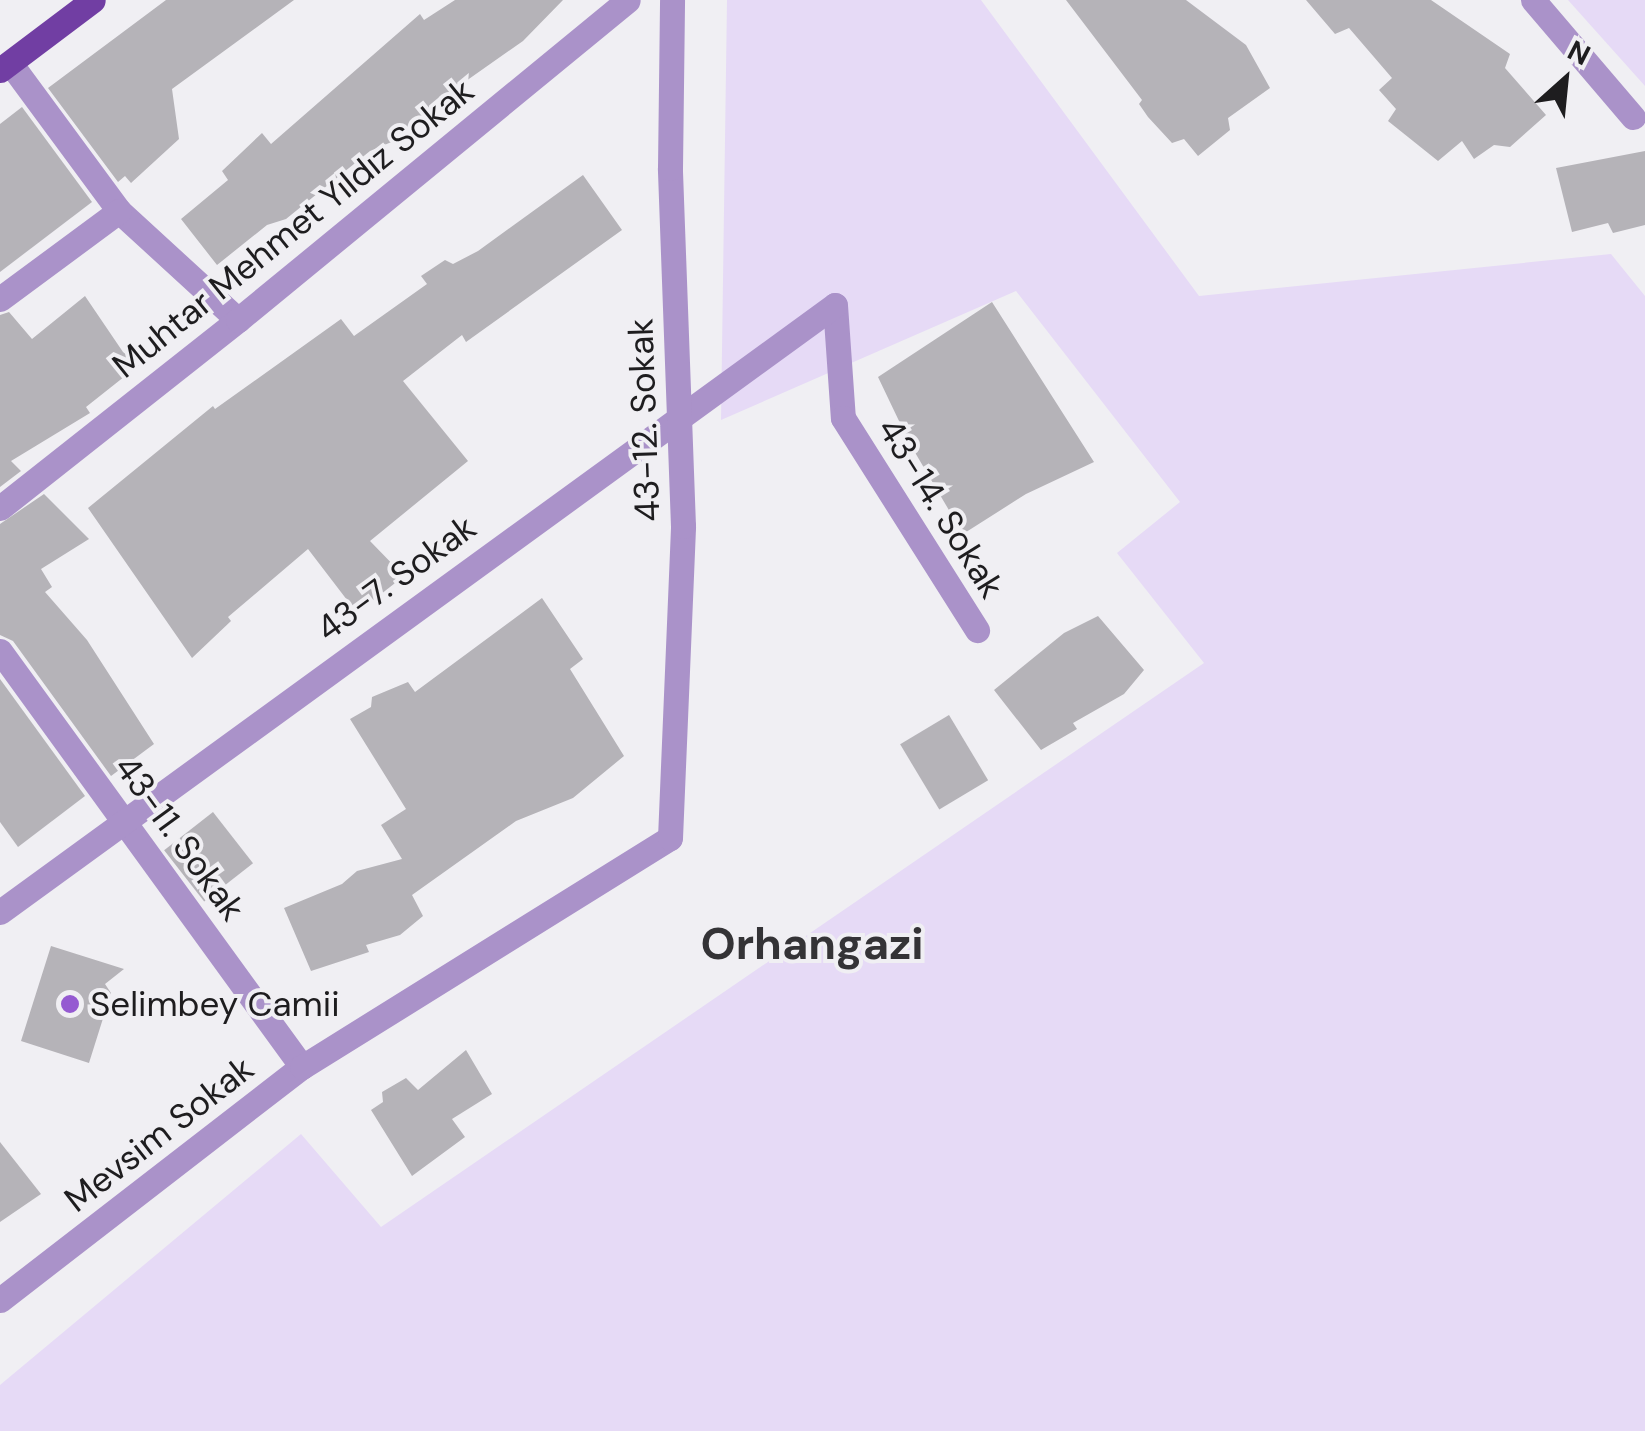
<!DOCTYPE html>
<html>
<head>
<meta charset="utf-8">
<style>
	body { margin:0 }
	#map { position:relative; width:1645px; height:1431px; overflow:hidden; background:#f0eff3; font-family:"DM Sans",sans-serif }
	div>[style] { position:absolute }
	.green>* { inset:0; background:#e6daf6 }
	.building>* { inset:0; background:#b5b3b8; transform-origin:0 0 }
	.minor>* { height:25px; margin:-12.5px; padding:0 12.5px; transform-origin:12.5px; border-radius:12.5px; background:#aa92c9 }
	.major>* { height:25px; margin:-12.5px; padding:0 12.5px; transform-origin:12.5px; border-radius:12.5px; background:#713ea3 }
	.dots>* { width:28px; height:28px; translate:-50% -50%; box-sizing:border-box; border:5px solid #f0eff3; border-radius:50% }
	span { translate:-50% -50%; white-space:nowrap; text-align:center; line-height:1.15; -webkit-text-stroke:8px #f0eff3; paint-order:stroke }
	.street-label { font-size:35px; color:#1e1d1f }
	.poi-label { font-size:35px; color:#1e1d1f }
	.left { translate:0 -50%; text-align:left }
	.district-label { font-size:45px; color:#343336; font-weight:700 }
	.north { position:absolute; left:1515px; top:30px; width:100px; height:100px; -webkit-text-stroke:8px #f0eff3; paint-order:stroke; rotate:27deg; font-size:28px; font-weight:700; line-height:40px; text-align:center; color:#1e1d1f }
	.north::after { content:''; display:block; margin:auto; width:35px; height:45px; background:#1e1d1f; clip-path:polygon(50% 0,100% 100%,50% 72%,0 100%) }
</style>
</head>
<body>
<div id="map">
	<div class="green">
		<i style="clip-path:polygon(727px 0,981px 0,1199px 296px,1611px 254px,1645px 296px,1645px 1431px,0 1431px,0 1385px,301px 1134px,381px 1227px,1204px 663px,1117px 553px,1180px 502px,1016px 291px,721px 420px)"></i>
		<i style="clip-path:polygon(1568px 0,1645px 0,1645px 86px)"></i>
	</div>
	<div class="building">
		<i style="clip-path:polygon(166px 0,294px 0,172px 89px,179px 139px,131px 183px,125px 176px,118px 182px,48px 88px)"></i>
		<i style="clip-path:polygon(455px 0,563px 0,523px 41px,466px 81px,460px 95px,401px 138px,370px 151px,286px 219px,267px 225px,217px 265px,181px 219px,228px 180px,222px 171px,262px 133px,271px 144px,420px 14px,424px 20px)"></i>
		<i style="clip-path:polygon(1066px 0,1186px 0,1246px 45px,1270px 88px,1228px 118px,1230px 130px,1198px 156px,1184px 139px,1172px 143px,1148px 117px,1139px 104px,1142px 100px)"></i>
		<i style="clip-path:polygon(1306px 0,1431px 0,1510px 54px,1505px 68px,1546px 115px,1510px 147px,1494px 145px,1474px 159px,1462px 141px,1438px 161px,1388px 121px,1396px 109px,1379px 90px,1392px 78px,1349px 28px,1335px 34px)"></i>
		<i style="clip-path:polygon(22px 107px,92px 202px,0 272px,0 124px)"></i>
		<i style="clip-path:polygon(1645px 151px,1645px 225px,1613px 233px,1608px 223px,1572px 232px,1556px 168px)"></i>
		<i style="clip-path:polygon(583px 175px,622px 230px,466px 342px,462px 335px,403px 381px,468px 461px,370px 541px,404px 576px,357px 613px,308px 549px,228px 617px,231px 621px,192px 658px,88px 508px,213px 406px,215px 409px,341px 319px,354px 336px,427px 284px,421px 276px,445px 260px,453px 264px,478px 251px)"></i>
		<i style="clip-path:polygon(85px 296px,123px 352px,139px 365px,86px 407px,90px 413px,11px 461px,21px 471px,0 487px,0 315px,9px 312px,32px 339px)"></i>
		<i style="clip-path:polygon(992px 302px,1094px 462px,1026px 494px,963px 534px,910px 444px,878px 377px)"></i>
		<i style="clip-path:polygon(44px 494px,89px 539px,41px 569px,52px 587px,45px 592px,87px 640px,154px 744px,111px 776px,13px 641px,0 635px,0 524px)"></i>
		<i style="clip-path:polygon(542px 598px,583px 659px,570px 669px,624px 756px,573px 798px,516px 821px,412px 895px,423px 916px,400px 935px,366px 945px,369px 952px,311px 971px,284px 908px,342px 884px,357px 871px,402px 859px,381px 825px,406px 809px,350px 719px,371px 707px,372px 697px,408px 682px,415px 692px)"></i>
		<i style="clip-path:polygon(1098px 616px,1144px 670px,1124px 694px,1073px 723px,1077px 729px,1041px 750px,994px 690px,1064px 633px)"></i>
		<i style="clip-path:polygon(0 679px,85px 796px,18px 847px,0 822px)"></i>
		<i style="left:949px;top:715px;width:76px;height:57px;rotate:59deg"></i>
		<i style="left:213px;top:812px;width:65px;height:62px;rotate:52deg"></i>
		<i style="clip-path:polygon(51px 946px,124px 969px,105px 984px,111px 993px,89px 1063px,21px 1041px)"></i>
		<i style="clip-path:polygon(466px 1050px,492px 1094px,452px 1119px,465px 1137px,412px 1176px,371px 1110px,383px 1102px,382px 1092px,406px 1078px,418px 1090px)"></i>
		<i style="clip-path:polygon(0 1142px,41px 1194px,0 1222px)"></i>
	</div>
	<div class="minor">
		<i style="left:1533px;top:0;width:154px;rotate:49.5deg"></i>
		<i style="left:10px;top:63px;width:184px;rotate:53.6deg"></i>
		<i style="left:119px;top:211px;width:161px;rotate:42.5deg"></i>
		<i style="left:0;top:299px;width:148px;rotate:-36.5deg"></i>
		<i style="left:835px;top:305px;width:113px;rotate:86deg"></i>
		<i style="left:843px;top:418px;width:251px;rotate:57.7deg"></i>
		<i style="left:0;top:508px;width:303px;rotate:-38.3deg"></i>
		<i style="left:238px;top:320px;width:504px;rotate:-39.37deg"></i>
		<i style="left:0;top:651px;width:514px;rotate:54.02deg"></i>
		<i style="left:0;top:912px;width:1032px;rotate:-36.02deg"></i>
		<i style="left:0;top:1300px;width:381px;rotate:-37.7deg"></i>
		<i style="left:302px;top:1067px;width:433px;rotate:-31.9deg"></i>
		<i style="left:670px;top:838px;width:312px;rotate:-87.6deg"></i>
		<i style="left:683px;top:526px;width:358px;rotate:-92.1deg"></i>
		<i style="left:670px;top:168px;width:168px;rotate:-89.3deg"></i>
	</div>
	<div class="major">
		<i style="left:0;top:70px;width:116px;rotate:-37deg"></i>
	</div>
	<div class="dots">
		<i style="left:70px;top:1004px;background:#955ad1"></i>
	</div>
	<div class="street-label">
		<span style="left:293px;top:228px;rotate:-39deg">Muhtar Mehmet Yıldız Sokak</span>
		<span style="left:644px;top:420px;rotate:-92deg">43-12. Sokak</span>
		<span style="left:941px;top:508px;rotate:58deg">43-14. Sokak</span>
		<span style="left:396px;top:578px;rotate:-36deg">43-7. Sokak</span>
		<span style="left:180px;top:838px;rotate:54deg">43-11. Sokak</span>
		<span style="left:159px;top:1134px;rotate:-38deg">Mevsim Sokak</span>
	</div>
	<div class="poi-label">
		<span class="left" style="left:90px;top:1004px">Selimbey Camii</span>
	</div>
	<div class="district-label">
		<span style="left:812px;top:944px">Orhangazi</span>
	</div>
	<div class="north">N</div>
</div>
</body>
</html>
